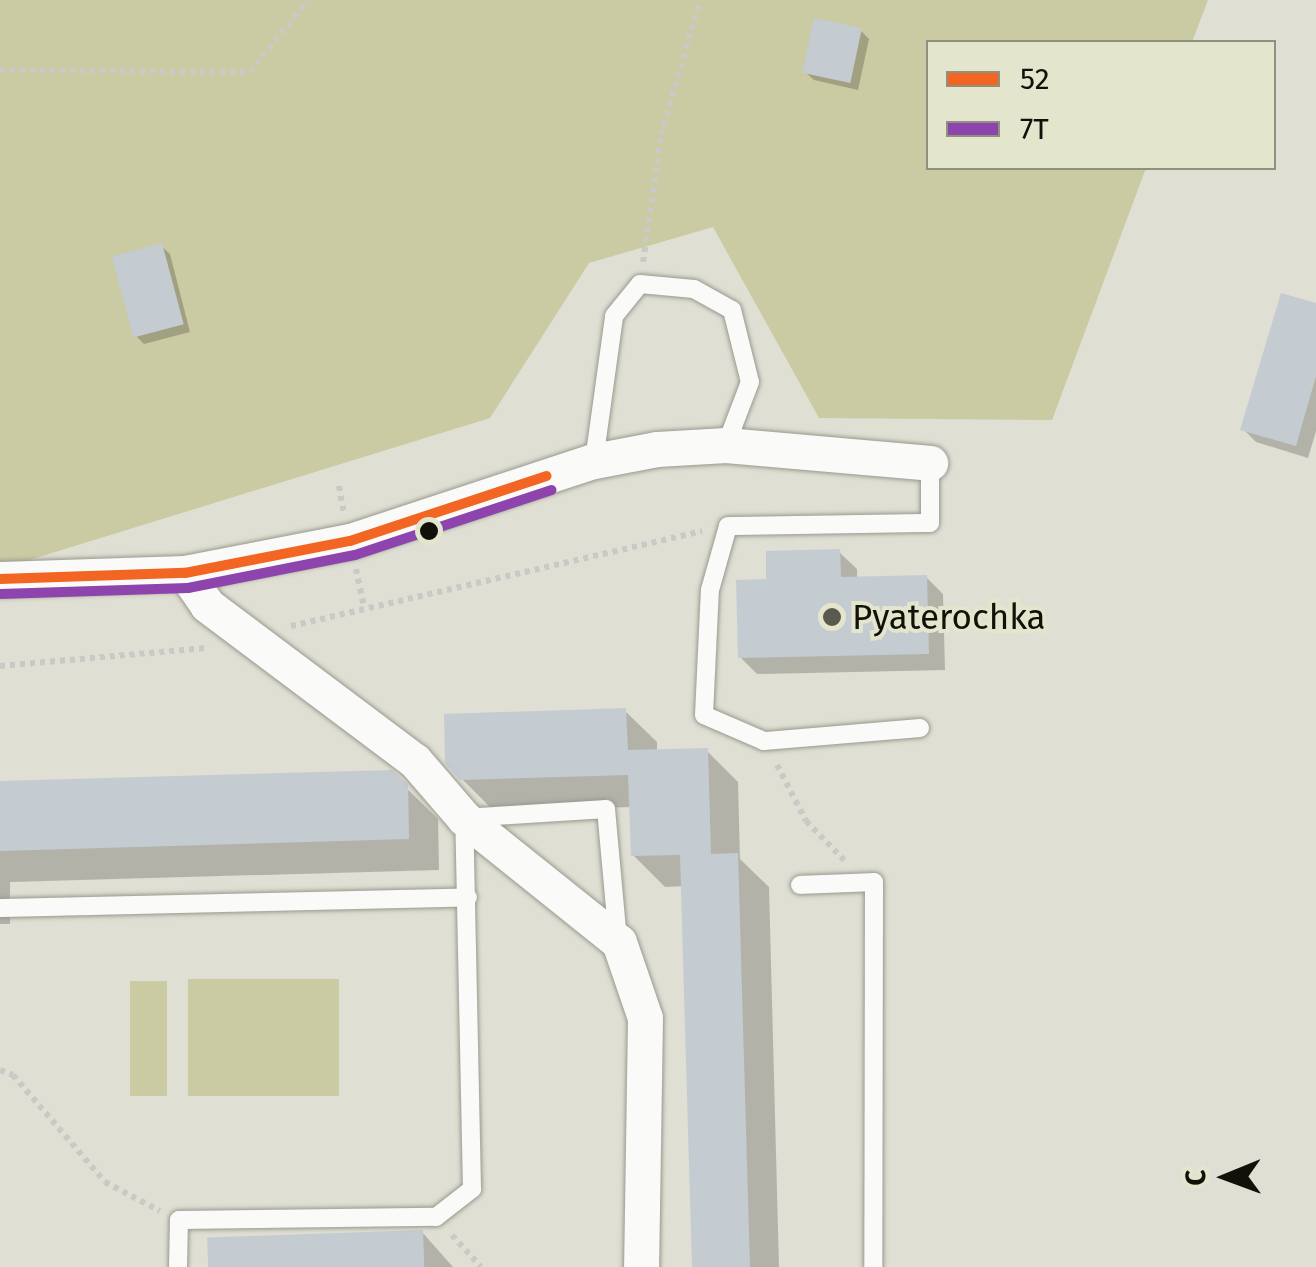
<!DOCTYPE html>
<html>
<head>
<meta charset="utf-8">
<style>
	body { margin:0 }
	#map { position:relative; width:1316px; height:1267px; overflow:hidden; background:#dfdfd3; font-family:"Fira Sans",sans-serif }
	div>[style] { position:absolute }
	.green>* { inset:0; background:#cacaa3; transform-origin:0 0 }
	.shadow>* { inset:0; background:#0003 }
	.building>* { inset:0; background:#c4ccd2; transform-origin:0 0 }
	.path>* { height:6px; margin-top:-3px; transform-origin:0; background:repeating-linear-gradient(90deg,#c9c9c5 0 5px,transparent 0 10px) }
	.roads { filter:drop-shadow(0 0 2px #999990) drop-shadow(0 0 2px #999990) }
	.service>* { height:18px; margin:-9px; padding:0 9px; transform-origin:9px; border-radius:9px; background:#fafaf8 }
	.minor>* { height:35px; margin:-17.5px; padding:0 17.5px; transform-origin:17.5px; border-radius:17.5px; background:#fafaf8 }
	.bus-1>* { height:10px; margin:-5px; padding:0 5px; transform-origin:5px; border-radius:5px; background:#f26522 }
	.bus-2>* { height:10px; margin:-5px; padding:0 5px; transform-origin:5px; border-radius:5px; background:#8e44ad }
	.dots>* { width:28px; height:28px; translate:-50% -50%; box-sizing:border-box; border:5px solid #e4e5cd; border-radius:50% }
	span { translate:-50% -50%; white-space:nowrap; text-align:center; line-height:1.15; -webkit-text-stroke:8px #e4e5cd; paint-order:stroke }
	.poi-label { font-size:35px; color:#111109 }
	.left { translate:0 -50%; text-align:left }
	.legend { position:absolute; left:926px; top:40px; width:350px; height:130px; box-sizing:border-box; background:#e4e5cd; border:2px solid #90907f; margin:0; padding:12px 18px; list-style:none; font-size:30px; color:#111109 }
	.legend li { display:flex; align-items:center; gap:20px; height:50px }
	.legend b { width:50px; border:2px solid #90907f }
	.north { position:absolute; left:1176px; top:1127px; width:100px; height:100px; -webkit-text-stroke:8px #e4e5cd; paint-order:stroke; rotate:269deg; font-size:28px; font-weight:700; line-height:40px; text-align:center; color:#111109 }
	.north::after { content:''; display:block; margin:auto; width:35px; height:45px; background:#111109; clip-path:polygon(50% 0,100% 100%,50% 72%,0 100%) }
</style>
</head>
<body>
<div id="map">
	<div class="green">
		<i style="clip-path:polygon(0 0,1208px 0,1192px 42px,928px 42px,928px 168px,1146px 168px,1052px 420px,819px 418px,713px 227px,589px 263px,490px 418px,0 569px)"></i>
		<i style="left:339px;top:979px;width:117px;height:151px;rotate:90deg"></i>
		<i style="left:130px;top:981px;width:37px;height:115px"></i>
	</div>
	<div class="shadow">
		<i style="clip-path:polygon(860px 30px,869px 39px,858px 90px,814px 80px,805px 72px)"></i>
		<i style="clip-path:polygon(161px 246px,170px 254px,190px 332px,144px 344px,136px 336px)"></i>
		<i style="clip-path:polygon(1316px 306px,1316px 431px,1308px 458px,1256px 442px,1243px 429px)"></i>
		<i style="clip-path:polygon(839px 552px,857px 569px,857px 579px,926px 577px,943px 594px,945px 670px,757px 674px,740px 657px,769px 581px)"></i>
		<i style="clip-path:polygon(625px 711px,657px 742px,657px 752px,707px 751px,738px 782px,740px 859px,769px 887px,779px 1267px,694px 1267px,684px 886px,665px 887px,633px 855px,632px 807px,494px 811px,462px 779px)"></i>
		<i style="clip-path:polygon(391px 773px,438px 819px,439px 870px,10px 882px,10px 924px,0 924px,0 784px)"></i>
		<i style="clip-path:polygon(422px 1232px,453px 1267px,211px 1267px)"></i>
	</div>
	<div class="building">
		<i style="left:814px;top:18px;width:49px;height:56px;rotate:12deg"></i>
		<i style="left:162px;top:243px;width:84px;height:52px;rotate:75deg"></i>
		<i style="clip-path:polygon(1281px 293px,1316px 303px,1316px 376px,1296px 446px,1240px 430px)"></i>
		<i style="clip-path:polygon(840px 549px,841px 577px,927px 575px,929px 654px,738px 658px,736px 580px,766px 579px,766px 551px)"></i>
		<i style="clip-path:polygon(626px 708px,628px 750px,708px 748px,711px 854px,738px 853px,750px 1267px,692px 1267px,680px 855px,631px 856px,628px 775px,460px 780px,445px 763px,444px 714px)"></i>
		<i style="clip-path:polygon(392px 770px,408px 785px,409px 839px,0 851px,0 781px)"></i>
		<i style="left:423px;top:1230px;width:37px;height:216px;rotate:88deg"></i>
	</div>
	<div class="path">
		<i style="left:0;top:70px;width:250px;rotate:0.5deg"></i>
		<i style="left:250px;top:72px;width:92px;rotate:-51.1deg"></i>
		<i style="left:643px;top:262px;width:128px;rotate:-81.9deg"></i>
		<i style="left:661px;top:135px;width:141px;rotate:-73.9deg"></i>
		<i style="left:339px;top:486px;width:27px;rotate:80deg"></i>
		<i style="left:356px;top:569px;width:39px;rotate:78deg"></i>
		<i style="left:291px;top:626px;width:422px;rotate:-13deg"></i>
		<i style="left:0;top:666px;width:207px;rotate:-5deg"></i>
		<i style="left:777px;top:765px;width:63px;rotate:62.6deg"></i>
		<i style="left:806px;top:821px;width:59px;rotate:45.7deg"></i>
		<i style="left:0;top:1070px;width:14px;rotate:21deg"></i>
		<i style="left:13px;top:1075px;width:141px;rotate:49.3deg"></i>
		<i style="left:105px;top:1182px;width:62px;rotate:27.8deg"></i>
		<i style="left:452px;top:1235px;width:43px;rotate:47.8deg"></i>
	</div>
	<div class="roads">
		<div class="service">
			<i style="left:594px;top:461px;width:146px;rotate:-82.1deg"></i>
			<i style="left:614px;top:316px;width:41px;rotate:-50.9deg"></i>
			<i style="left:640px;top:284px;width:54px;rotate:5.3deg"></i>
			<i style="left:694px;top:289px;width:43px;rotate:28.9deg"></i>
			<i style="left:732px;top:310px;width:74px;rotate:76deg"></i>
			<i style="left:750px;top:382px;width:67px;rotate:110.9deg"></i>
			<i style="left:920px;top:728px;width:157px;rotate:175.2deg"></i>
			<i style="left:764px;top:741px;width:65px;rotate:-156.6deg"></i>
			<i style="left:704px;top:715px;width:125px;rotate:-87.3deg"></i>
			<i style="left:710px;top:590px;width:66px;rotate:-74.3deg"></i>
			<i style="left:728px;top:526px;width:202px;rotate:-0.9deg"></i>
			<i style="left:930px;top:523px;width:60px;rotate:-90deg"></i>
			<i style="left:800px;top:885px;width:74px;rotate:-2.3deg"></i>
			<i style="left:874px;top:882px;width:385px;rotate:90.1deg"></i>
			<i style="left:0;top:908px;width:468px;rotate:-1.3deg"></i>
			<i style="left:178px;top:1267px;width:47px;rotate:-88.8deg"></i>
			<i style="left:179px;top:1220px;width:257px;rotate:-0.7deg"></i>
			<i style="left:436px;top:1217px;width:46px;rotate:-37.9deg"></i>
			<i style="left:472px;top:1189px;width:371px;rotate:-91.2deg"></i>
			<i style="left:464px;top:818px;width:142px;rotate:-3.6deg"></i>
			<i style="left:606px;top:809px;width:132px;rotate:84.8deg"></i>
		</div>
		<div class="minor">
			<i style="left:185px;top:573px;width:39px;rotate:55deg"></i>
			<i style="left:207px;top:605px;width:260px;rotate:36.9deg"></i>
			<i style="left:415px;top:761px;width:75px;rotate:49.3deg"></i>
			<i style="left:464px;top:818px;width:198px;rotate:38.7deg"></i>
			<i style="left:619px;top:942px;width:80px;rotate:71.1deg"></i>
			<i style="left:645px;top:1018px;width:249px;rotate:90.9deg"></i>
			<i style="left:0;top:579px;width:185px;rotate:-1.9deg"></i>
			<i style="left:185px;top:573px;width:168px;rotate:-11deg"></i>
			<i style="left:350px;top:541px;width:257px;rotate:-18.2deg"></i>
			<i style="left:594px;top:461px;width:64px;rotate:-10.8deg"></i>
			<i style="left:657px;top:449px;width:69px;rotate:-3.3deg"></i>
			<i style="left:726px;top:445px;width:205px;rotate:5deg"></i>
		</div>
	</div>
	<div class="bus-1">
		<i style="left:0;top:579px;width:185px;rotate:-1.9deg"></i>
		<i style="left:185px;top:573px;width:168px;rotate:-11deg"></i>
		<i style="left:350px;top:541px;width:207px;rotate:-18.3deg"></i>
	</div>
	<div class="bus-2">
		<i style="left:0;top:594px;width:188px;rotate:-1.8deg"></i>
		<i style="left:188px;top:588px;width:170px;rotate:-11.2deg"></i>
		<i style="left:355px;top:555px;width:207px;rotate:-18.3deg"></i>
	</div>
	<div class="dots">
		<i style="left:429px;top:531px;background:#111109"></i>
		<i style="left:832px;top:617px;background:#595950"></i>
	</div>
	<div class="poi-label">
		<span class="left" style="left:852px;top:617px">Pyaterochka</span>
	</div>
	<ul class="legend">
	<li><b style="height:12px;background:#f26522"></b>52</li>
	<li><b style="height:12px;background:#8e44ad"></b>7Т</li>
	</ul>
	<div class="north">С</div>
</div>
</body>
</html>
